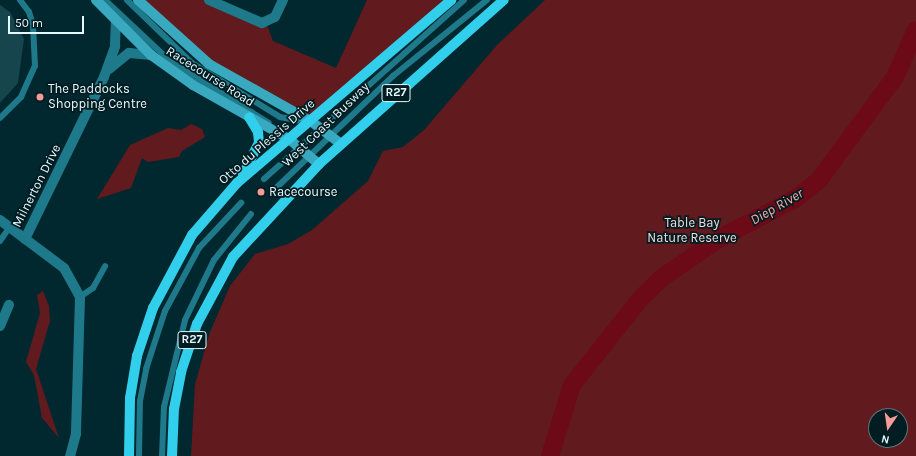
<!DOCTYPE html>
<html>
<head>
<meta charset="utf-8">
<style>
	body { margin:0 }
	#map { position:relative; width:916px; height:456px; overflow:hidden; background:#01272f; font-family:Karla,sans-serif }
	div>[style] { position:absolute }
	.green>* { inset:0; background:#611b1f }
	.river>* { height:18px; margin:-9px; padding:0 9px; transform-origin:9px; border-radius:9px; background:#6d0a18 }
	.building>* { inset:0; background:#16454e }
	.service>* { height:6px; margin:-3px; padding:0 3px; transform-origin:3px; border-radius:3px; background:#1e7a8b }
	.minor>* { height:10px; margin:-5px; padding:0 5px; transform-origin:5px; border-radius:5px; background:#1e7a8b }
	.tertiary>* { height:10px; margin:-5px; padding:0 5px; transform-origin:5px; border-radius:5px; background:#1e7a8b }
	.secondary>* { height:10px; margin:-5px; padding:0 5px; transform-origin:5px; border-radius:5px; background:#38a9bf }
	.primary>* { height:10px; margin:-5px; padding:0 5px; transform-origin:5px; border-radius:5px; background:#31cfeb }
	.dots>* { width:11px; height:11px; translate:-50% -50%; box-sizing:border-box; border:2px solid #021d22; border-radius:50% }
	span { translate:-50% -50%; white-space:nowrap; text-align:center; line-height:1.15; -webkit-text-stroke:3.5px #021d22; paint-order:stroke }
	.shield-label span { padding:1px 3px; background:#021d22; border:1px solid; border-radius:3px; -webkit-text-stroke-width:0 }
	.shield-label { font-size:12px; color:#e4f8fd; font-weight:700 }
	.street-label { font-size:13px; color:#e4f8fd }
	.poi-label { font-size:13px; color:#e4f8fd }
	.left { translate:0 -50%; text-align:left }
	.park-label { font-size:13px; color:#f7dad9 }
	.water-label { font-size:14px; color:#fdaca9; font-style:italic }
	.north { position:absolute; left:868px; top:408px; width:40px; height:40px; box-sizing:border-box; background:#021d22; border:1px solid #5c757a; border-radius:50%; rotate:193deg; font-size:11px; font-weight:700; line-height:16px; text-align:center; color:#e4f8fd }
	.north::after { content:''; display:block; margin:auto; width:14px; height:18px; background:#f59b99; clip-path:polygon(50% 0,100% 100%,50% 72%,0 100%) }
	.scale { position:absolute; left:8px; top:16px; width:76px; height:18px; box-sizing:border-box; border:2px solid #e4f8fd; border-top:0; padding-left:5px; font-size:12px; line-height:14px; white-space:nowrap; color:#e4f8fd; -webkit-text-stroke:3px #021d22; paint-order:stroke }
</style>
</head>
<body>
<div id="map">
	<div class="green">
		<i style="clip-path:polygon(138px 0,209px 0,266px 22px,273px 41px,336px 68px,367px 0,451px 0,312px 122px,237px 82px)"></i>
		<i style="clip-path:polygon(evenodd,545px 0,916px 0,916px 456px,191px 456px,195px 384px,210px 332px,230px 286px,255px 254px,288px 244px,312px 230px,368px 181px,383px 151px,403px 147px,424px 130px,497px 45px,545px 0,876px 416px,900px 416px,900px 440px,876px 440px,876px 416px)"></i>
		<i style="clip-path:polygon(191px 124px,202px 129px,205px 137px,182px 151px,179px 157px,148px 162px,142px 158px,131px 188px,97px 199px,130px 145px,168px 128px,181px 130px)"></i>
		<i style="clip-path:polygon(43px 291px,49px 306px,50px 321px,36px 369px,59px 438px,42px 418px,34px 375px,26px 362px,40px 313px,37px 295px)"></i>
	</div>
	<div class="river">
		<i style="left:550px;top:456px;width:74px;rotate:-72.8deg"></i>
		<i style="left:572px;top:385px;width:111px;rotate:-51.6deg"></i>
		<i style="left:641px;top:298px;width:30px;rotate:-44deg"></i>
		<i style="left:663px;top:277px;width:69px;rotate:-34.4deg"></i>
		<i style="left:720px;top:238px;width:85px;rotate:-27.5deg"></i>
		<i style="left:795px;top:199px;width:31px;rotate:-38deg"></i>
		<i style="left:819px;top:180px;width:128px;rotate:-53.6deg"></i>
		<i style="left:895px;top:77px;width:51px;rotate:-65.9deg"></i>
	</div>
	<div class="building">
		<i style="clip-path:polygon(0 5px,10px 12px,24px 39px,18px 83px,0 103px)"></i>
	</div>
	<div class="service">
		<i style="left:105px;top:0;width:91px;rotate:43.2deg"></i>
		<i style="left:171px;top:62px;width:115px;rotate:31.9deg"></i>
		<i style="left:127px;top:0;width:91px;rotate:44.1deg"></i>
		<i style="left:192px;top:63px;width:103px;rotate:31.5deg"></i>
		<i style="left:280px;top:117px;width:26px;rotate:11deg"></i>
		<i style="left:0;top:118px;width:30px;rotate:-45deg"></i>
		<i style="left:21px;top:97px;width:34px;rotate:-66deg"></i>
		<i style="left:35px;top:66px;width:41px;rotate:-92.8deg"></i>
		<i style="left:33px;top:25px;width:14px;rotate:-107deg"></i>
		<i style="left:29px;top:12px;width:15px;rotate:-127deg"></i>
		<i style="left:264px;top:179px;width:268px;rotate:-41.8deg"></i>
		<i style="left:274px;top:190px;width:165px;rotate:-43.8deg"></i>
		<i style="left:393px;top:76px;width:121px;rotate:-39deg"></i>
		<i style="left:0;top:241px;width:16px;rotate:-55deg"></i>
		<i style="left:80px;top:297px;width:16px;rotate:-35deg"></i>
		<i style="left:93px;top:288px;width:25px;rotate:-61deg"></i>
		<i style="left:139px;top:456px;width:55px;rotate:-89deg"></i>
		<i style="left:140px;top:401px;width:33px;rotate:-79deg"></i>
		<i style="left:146px;top:369px;width:61px;rotate:-71.9deg"></i>
		<i style="left:165px;top:311px;width:72px;rotate:-61.6deg"></i>
		<i style="left:199px;top:248px;width:62px;rotate:-47deg"></i>
		<i style="left:162px;top:456px;width:49px;rotate:-87.7deg"></i>
		<i style="left:164px;top:407px;width:89px;rotate:-76.4deg"></i>
		<i style="left:185px;top:320px;width:67px;rotate:-64.2deg"></i>
		<i style="left:214px;top:260px;width:59px;rotate:-51.2deg"></i>
	</div>
	<div class="minor">
		<i style="left:209px;top:0;width:58px;rotate:23.5deg"></i>
		<i style="left:262px;top:23px;width:14px;rotate:-25deg"></i>
		<i style="left:275px;top:17px;width:19px;rotate:-65deg"></i>
		<i style="left:0;top:326px;width:23px;rotate:-67deg"></i>
	</div>
	<div class="tertiary">
		<i style="left:109px;top:69px;width:26px;rotate:-39deg"></i>
		<i style="left:129px;top:53px;width:22px;rotate:5deg"></i>
		<i style="left:0;top:220px;width:80px;rotate:36.9deg"></i>
		<i style="left:64px;top:268px;width:33px;rotate:61deg"></i>
		<i style="left:80px;top:297px;width:137px;rotate:91.7deg"></i>
		<i style="left:76px;top:434px;width:23px;rotate:105deg"></i>
		<i style="left:25px;top:239px;width:180px;rotate:-64deg"></i>
		<i style="left:104px;top:77px;width:33px;rotate:-70deg"></i>
		<i style="left:115px;top:46px;width:25px;rotate:-88deg"></i>
	</div>
	<div class="secondary">
		<i style="left:96px;top:0;width:78px;rotate:45deg"></i>
		<i style="left:151px;top:55px;width:52px;rotate:35.5deg"></i>
		<i style="left:193px;top:85px;width:110px;rotate:29.4deg"></i>
		<i style="left:289px;top:139px;width:39px;rotate:40deg"></i>
		<i style="left:138px;top:0;width:96px;rotate:42deg"></i>
		<i style="left:209px;top:64px;width:118px;rotate:29.4deg"></i>
		<i style="left:312px;top:122px;width:36px;rotate:37deg"></i>
	</div>
	<div class="primary">
		<i style="left:243px;top:174px;width:36px;rotate:-63deg"></i>
		<i style="left:259px;top:142px;width:10px;rotate:-96deg"></i>
		<i style="left:258px;top:132px;width:17px;rotate:-121deg"></i>
		<i style="left:129px;top:456px;width:58px;rotate:-89deg"></i>
		<i style="left:130px;top:398px;width:43px;rotate:-80.5deg"></i>
		<i style="left:137px;top:356px;width:51px;rotate:-71.6deg"></i>
		<i style="left:153px;top:308px;width:83px;rotate:-61.9deg"></i>
		<i style="left:192px;top:235px;width:69px;rotate:-49.1deg"></i>
		<i style="left:237px;top:183px;width:282px;rotate:-40.5deg"></i>
		<i style="left:172px;top:456px;width:47px;rotate:-87.6deg"></i>
		<i style="left:174px;top:409px;width:38px;rotate:-79deg"></i>
		<i style="left:181px;top:372px;width:51px;rotate:-71.6deg"></i>
		<i style="left:197px;top:324px;width:76px;rotate:-61.8deg"></i>
		<i style="left:233px;top:257px;width:127px;rotate:-47.2deg"></i>
		<i style="left:319px;top:164px;width:247px;rotate:-41.6deg"></i>
	</div>
	<div class="dots">
		<i style="left:40px;top:97px;background:#f59b99"></i>
		<i style="left:261px;top:192px;background:#f59b99"></i>
	</div>
	<div class="shield-label">
		<span style="left:396px;top:93px">R27</span>
		<span style="left:192px;top:340px">R27</span>
	</div>
	<div class="street-label">
		<span style="left:210px;top:77px;rotate:32deg">Racecourse Road</span>
		<span style="left:326px;top:125px;rotate:-44deg">West Coast Busway</span>
		<span style="left:267px;top:142px;rotate:-41deg">Otto du Plessis Drive</span>
		<span style="left:37px;top:186px;rotate:-63deg">Milnerton Drive</span>
	</div>
	<div class="poi-label">
		<span class="left" style="left:48px;top:97px">The Paddocks<br>Shopping Centre</span>
		<span class="left" style="left:269px;top:192px">Racecourse</span>
	</div>
	<div class="park-label">
		<span style="left:692px;top:231px">Table Bay<br>Nature Reserve</span>
	</div>
	<div class="water-label">
		<span style="left:777px;top:207px;rotate:-30deg">Diep River</span>
	</div>
	<div class="north">N</div>
	<div class="scale">50 m</div>
</div>
</body>
</html>
